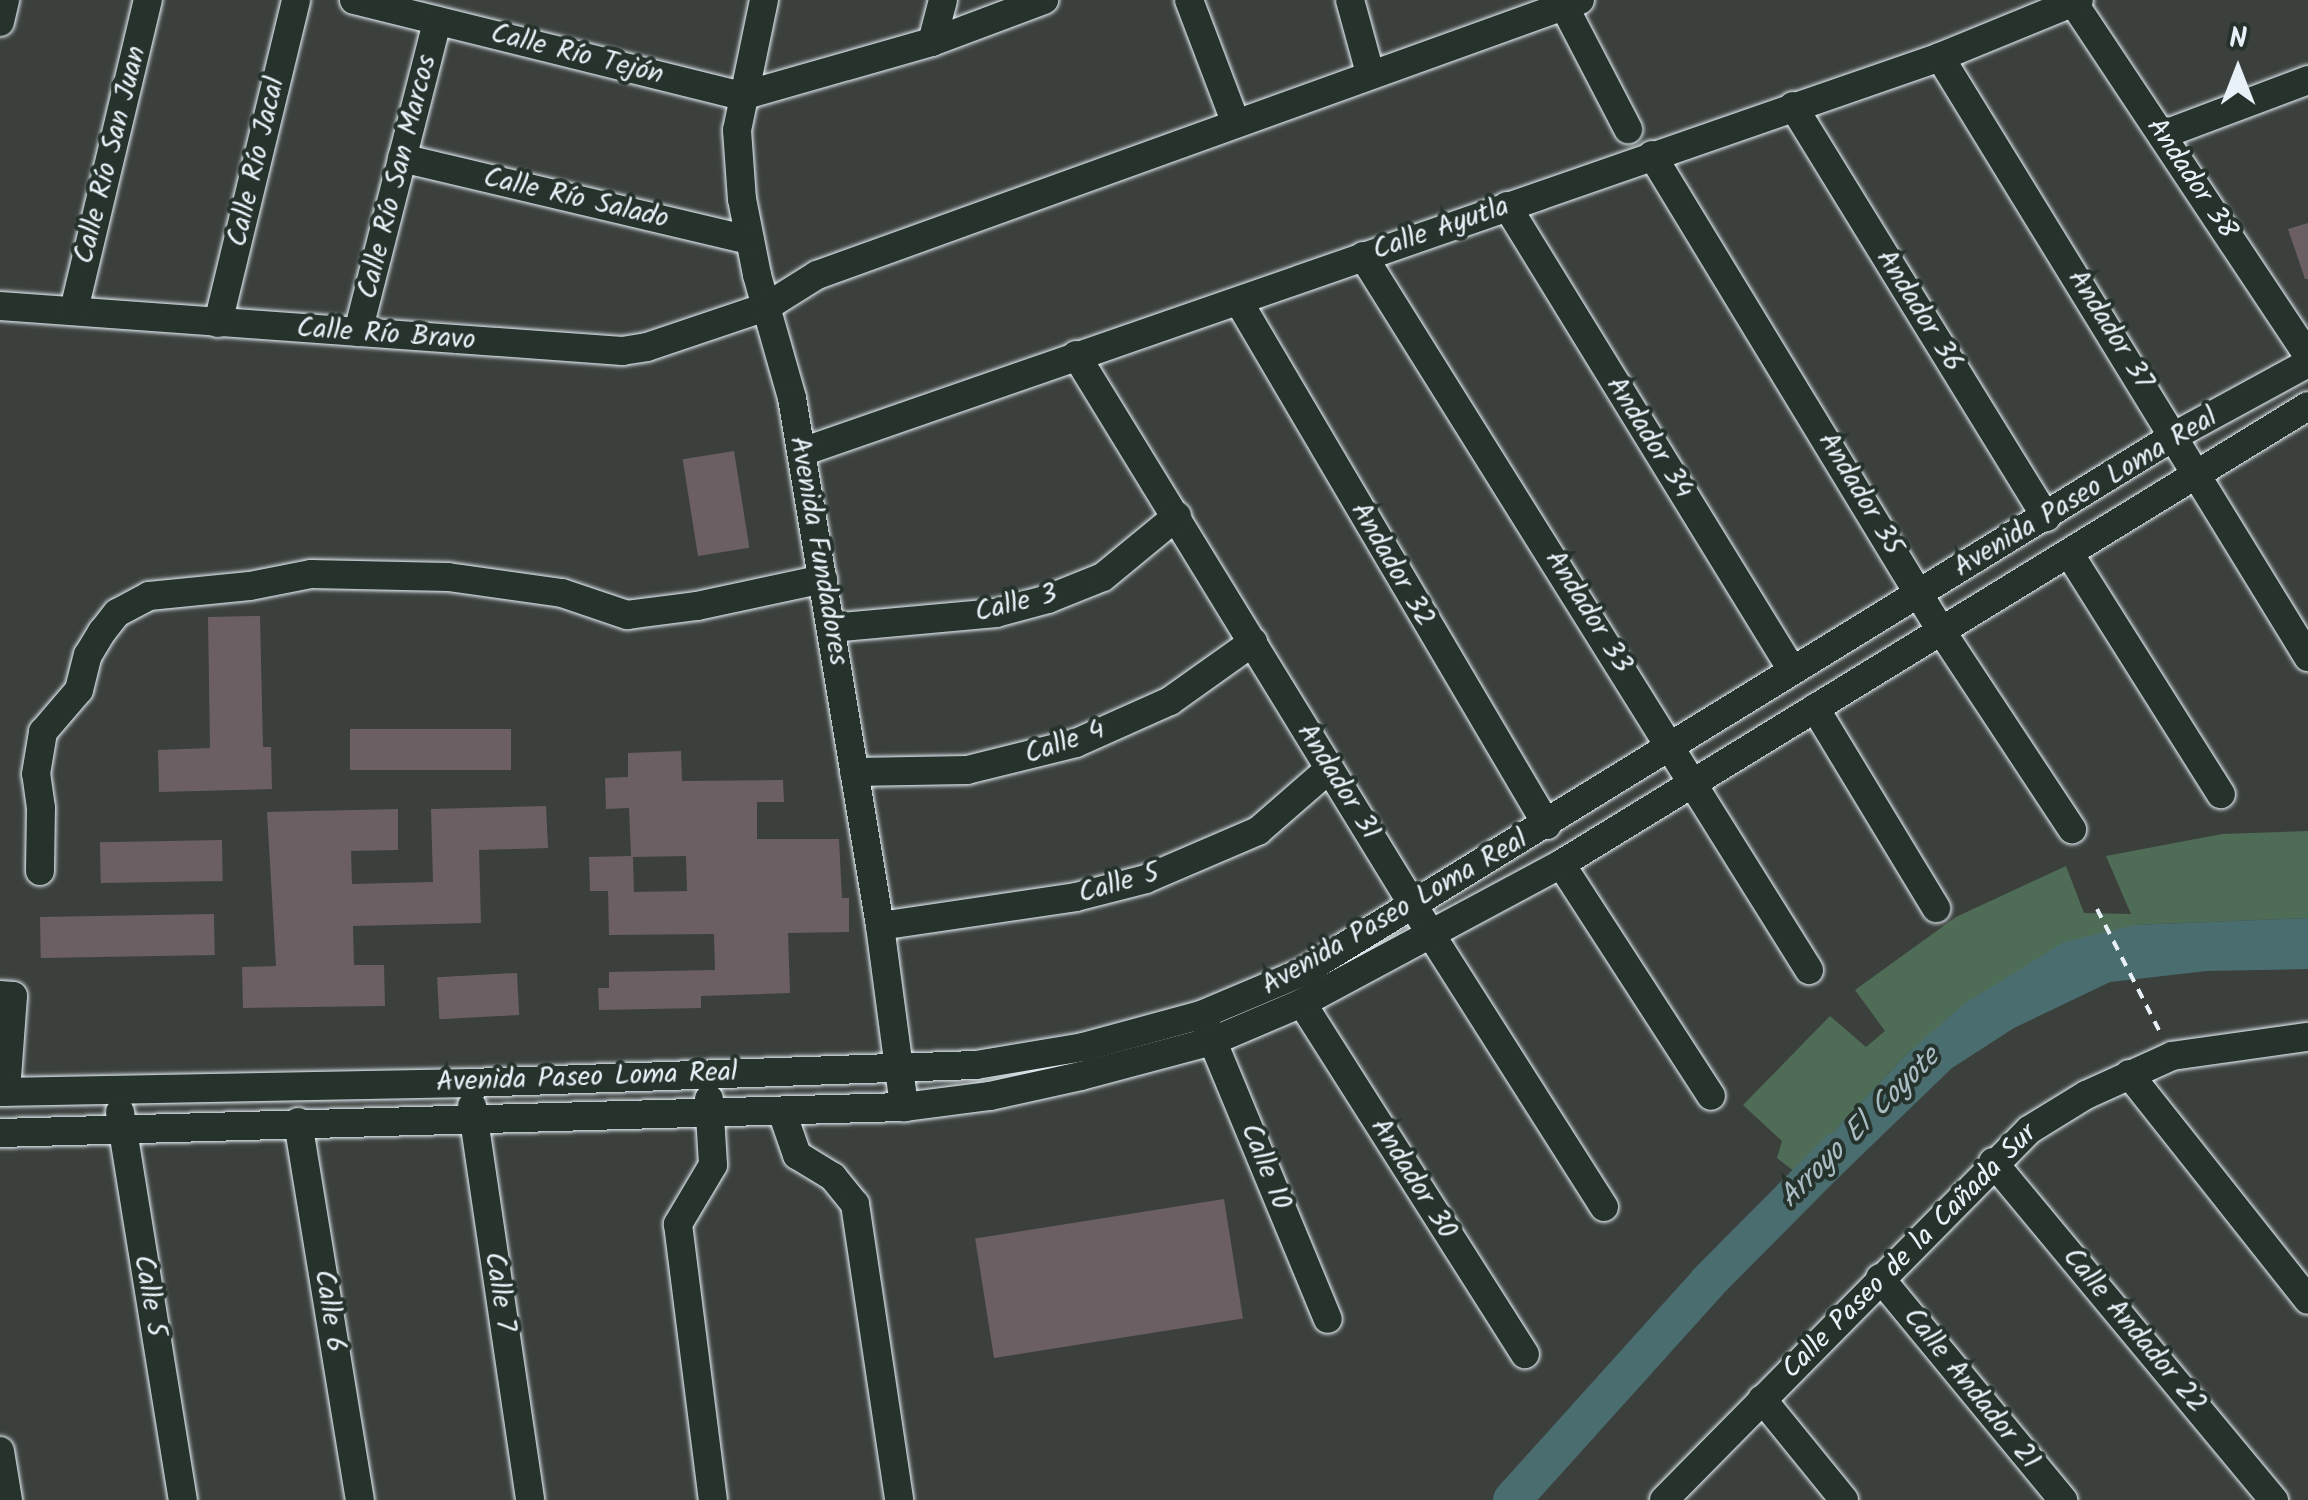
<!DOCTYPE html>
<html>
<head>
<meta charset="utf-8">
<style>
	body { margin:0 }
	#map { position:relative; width:2308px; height:1500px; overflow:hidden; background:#3b403d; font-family:Kalam,sans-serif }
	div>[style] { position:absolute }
	.green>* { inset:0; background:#4f6d56 }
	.water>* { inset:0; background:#4a6d6f }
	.river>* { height:38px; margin:-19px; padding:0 19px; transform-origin:19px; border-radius:19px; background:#4a6d6f }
	.building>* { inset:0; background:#6b5f63; transform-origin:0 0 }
	.path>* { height:4px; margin-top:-2px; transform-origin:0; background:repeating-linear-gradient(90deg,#e8f1f8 0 10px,transparent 0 18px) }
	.roads { filter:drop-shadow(0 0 2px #e8f1f8) drop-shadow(0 0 2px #e8f1f8) }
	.minor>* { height:28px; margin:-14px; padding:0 14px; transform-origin:14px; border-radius:14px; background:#26332d }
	span { translate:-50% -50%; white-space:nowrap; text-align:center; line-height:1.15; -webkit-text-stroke:8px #26332d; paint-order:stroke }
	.street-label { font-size:28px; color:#e8f1f8 }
	.water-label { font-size:30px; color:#a9bcc1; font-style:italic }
	.north { position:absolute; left:2188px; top:20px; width:100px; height:100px; -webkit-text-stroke:8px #26332d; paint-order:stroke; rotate:0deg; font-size:28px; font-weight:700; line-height:40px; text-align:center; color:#e8f1f8 }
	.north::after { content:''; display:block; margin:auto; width:35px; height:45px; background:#e8f1f8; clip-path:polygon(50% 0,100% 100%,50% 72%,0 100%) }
</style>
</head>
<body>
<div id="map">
	<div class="green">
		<i style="clip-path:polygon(2308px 831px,2308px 918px,2135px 925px,1911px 1050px,1795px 1172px,1777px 1158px,1782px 1141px,1743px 1105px,1830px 1016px,1866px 1047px,1885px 1031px,1855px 990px,1956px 917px,2066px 866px,2084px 913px,2131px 914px,2106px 856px,2222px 834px)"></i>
	</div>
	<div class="water">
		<i style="clip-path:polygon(2308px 918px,2308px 969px,2207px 971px,2110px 982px,2014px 1028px,1952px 1068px,1815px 1200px,1790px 1177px,1911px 1050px,1964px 1004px,2064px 942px,2135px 925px)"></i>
	</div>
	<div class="river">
		<i style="left:1512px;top:1500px;width:293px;rotate:-48deg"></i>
		<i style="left:1708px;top:1282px;width:185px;rotate:-45.2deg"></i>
	</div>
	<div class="building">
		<i style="clip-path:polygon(2308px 223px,2308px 279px,2305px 279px,2288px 229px)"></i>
		<i style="left:734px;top:451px;width:98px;height:52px;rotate:81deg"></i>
		<i style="clip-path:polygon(260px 616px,263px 747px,271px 747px,272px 789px,159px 792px,158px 750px,210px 748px,208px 617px)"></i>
		<i style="left:511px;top:729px;width:41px;height:161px;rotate:90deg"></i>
		<i style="clip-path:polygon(evenodd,681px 751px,682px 781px,783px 780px,784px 802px,757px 802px,757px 839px,839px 839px,842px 898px,849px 898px,849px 932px,788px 933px,790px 993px,701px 996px,701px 1008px,599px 1010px,598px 988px,609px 988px,609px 972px,715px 970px,714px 934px,609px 935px,608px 891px,590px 891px,589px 857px,631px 856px,629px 808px,606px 809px,605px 778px,628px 777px,628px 753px,681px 751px,686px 856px,687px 891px,634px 892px,633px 857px,686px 856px)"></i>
		<i style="clip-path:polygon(546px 806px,548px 848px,479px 850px,481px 923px,353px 926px,354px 965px,384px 965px,385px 1006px,243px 1008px,242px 967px,276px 966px,267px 812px,398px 809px,398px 850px,351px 851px,352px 884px,433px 882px,431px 809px)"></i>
		<i style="left:222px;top:840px;width:41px;height:122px;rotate:89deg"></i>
		<i style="left:214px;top:914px;width:41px;height:174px;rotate:89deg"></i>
		<i style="left:517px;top:973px;width:42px;height:80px;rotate:87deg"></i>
		<i style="left:1224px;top:1199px;width:121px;height:252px;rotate:81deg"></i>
	</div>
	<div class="path">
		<i style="left:2097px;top:909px;width:140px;rotate:62.9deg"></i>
	</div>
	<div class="roads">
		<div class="minor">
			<i style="left:354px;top:0;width:400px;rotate:13.9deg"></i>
			<i style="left:742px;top:96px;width:198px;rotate:-15.9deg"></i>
			<i style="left:932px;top:42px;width:120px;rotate:-20.6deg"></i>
			<i style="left:764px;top:0;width:133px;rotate:101.7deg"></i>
			<i style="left:737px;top:130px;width:69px;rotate:85.9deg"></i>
			<i style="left:742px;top:199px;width:77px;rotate:78.8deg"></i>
			<i style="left:757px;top:275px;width:128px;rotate:74.1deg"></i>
			<i style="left:792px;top:398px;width:535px;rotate:80.54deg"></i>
			<i style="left:880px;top:926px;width:183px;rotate:82.4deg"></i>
			<i style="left:1189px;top:0;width:129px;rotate:69.2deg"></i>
			<i style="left:1350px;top:0;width:76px;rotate:74.7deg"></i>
			<i style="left:2073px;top:2px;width:425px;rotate:56.4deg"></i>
			<i style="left:1564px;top:6px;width:139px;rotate:62.5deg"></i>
			<i style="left:0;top:22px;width:23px;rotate:-77deg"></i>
			<i style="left:932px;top:42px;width:43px;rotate:-75.3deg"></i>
			<i style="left:1940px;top:57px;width:704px;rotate:58.48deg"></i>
			<i style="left:1793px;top:106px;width:483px;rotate:58.4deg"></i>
			<i style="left:2162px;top:135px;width:156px;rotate:-20.6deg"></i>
			<i style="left:1652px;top:155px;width:555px;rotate:58.72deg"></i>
			<i style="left:1940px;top:629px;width:240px;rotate:56.6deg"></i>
			<i style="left:402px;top:158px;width:357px;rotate:13.3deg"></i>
			<i style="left:1507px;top:206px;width:545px;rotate:58.44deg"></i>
			<i style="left:1363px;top:256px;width:842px;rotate:58.01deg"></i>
			<i style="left:1239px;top:302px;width:607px;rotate:59.51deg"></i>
			<i style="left:0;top:306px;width:624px;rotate:4.14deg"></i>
			<i style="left:622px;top:351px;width:25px;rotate:-9deg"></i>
			<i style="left:647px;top:347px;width:126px;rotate:-18.6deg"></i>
			<i style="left:766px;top:307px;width:60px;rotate:-32.1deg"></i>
			<i style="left:817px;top:275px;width:811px;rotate:-19.82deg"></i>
			<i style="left:74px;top:310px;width:319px;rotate:-76.6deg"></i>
			<i style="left:218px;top:323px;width:332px;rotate:-76.4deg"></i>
			<i style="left:358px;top:332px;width:321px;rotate:-75.7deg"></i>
			<i style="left:1076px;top:355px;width:681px;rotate:58.5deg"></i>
			<i style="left:1432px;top:936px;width:321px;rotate:57.6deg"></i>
			<i style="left:802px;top:452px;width:1205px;rotate:-19.14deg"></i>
			<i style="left:1940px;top:57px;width:150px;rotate:-22.3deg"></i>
			<i style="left:2069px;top:553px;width:285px;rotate:57.8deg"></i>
			<i style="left:831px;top:628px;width:166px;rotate:-5.2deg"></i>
			<i style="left:996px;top:613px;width:54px;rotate:-15.1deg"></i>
			<i style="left:1048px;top:599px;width:59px;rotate:-21.8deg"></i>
			<i style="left:1103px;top:577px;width:96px;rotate:-39.5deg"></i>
			<i style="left:1815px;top:708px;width:234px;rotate:58.8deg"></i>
			<i style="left:854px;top:772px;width:113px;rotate:-1deg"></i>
			<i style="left:967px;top:770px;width:112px;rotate:-13.9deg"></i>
			<i style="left:1076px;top:743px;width:103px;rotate:-24.1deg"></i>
			<i style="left:1170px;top:701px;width:102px;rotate:-35.4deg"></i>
			<i style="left:1561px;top:864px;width:276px;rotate:57.1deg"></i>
			<i style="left:40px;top:871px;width:63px;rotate:-89.1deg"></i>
			<i style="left:41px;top:808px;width:34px;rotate:-98deg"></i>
			<i style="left:36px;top:774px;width:43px;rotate:-80.5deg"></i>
			<i style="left:43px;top:732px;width:55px;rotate:-49.4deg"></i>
			<i style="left:79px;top:690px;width:36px;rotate:-76deg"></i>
			<i style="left:88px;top:655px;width:27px;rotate:-59deg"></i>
			<i style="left:102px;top:632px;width:24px;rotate:-52deg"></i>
			<i style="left:117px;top:613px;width:36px;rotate:-28deg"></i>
			<i style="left:149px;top:596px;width:101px;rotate:-5.7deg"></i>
			<i style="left:250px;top:586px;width:62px;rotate:-11.1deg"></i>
			<i style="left:311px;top:574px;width:137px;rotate:1.3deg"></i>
			<i style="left:448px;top:577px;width:115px;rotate:8deg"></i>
			<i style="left:562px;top:593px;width:69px;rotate:18.7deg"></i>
			<i style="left:627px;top:615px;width:71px;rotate:-7.3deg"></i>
			<i style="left:697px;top:606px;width:129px;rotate:-12.1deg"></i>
			<i style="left:880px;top:926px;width:198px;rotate:-8.4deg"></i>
			<i style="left:1076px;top:897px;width:72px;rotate:-14.4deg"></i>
			<i style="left:1146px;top:879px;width:122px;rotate:-23.2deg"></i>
			<i style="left:1258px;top:831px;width:94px;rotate:-41.1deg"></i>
			<i style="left:0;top:995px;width:13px;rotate:4deg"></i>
			<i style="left:13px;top:996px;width:96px;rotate:94.2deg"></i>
			<i style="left:1302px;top:1003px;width:416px;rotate:57.6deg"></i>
			<i style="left:1206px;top:1025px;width:318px;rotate:67.5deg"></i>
			<i style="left:2129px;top:1074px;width:288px;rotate:51.6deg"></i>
			<i style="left:0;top:1092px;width:470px;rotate:-1.1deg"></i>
			<i style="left:470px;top:1083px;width:506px;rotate:-2.04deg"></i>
			<i style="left:976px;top:1065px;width:109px;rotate:-9.5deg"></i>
			<i style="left:1083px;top:1047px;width:122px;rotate:-15.2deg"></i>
			<i style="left:1201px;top:1015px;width:111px;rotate:-22.9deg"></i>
			<i style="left:1303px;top:972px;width:1025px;rotate:-31.6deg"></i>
			<i style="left:2176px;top:435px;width:150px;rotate:-28.6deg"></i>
			<i style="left:709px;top:1099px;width:66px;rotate:86.5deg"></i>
			<i style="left:713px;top:1165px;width:69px;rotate:120.7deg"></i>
			<i style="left:678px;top:1224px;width:278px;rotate:82.8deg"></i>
			<i style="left:472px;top:1106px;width:398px;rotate:81.6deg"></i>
			<i style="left:120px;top:1112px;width:393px;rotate:80.8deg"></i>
			<i style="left:782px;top:1112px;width:46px;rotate:70.8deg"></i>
			<i style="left:797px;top:1155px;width:42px;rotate:31.4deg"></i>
			<i style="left:833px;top:1177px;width:35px;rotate:51deg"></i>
			<i style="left:855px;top:1204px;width:299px;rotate:81.5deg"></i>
			<i style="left:298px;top:1122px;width:383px;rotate:80.7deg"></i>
			<i style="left:0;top:1133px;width:904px;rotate:-1.65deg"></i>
			<i style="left:904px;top:1107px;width:87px;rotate:-7.3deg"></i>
			<i style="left:990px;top:1096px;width:93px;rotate:-12.4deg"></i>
			<i style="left:1081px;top:1076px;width:137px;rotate:-14.9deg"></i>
			<i style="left:1213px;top:1041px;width:97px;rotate:-23.1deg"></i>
			<i style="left:1302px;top:1003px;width:294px;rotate:-28.2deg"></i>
			<i style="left:1561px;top:864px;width:876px;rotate:-31.51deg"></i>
			<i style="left:1993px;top:1162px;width:440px;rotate:50.3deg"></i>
			<i style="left:1880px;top:1278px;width:288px;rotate:50.5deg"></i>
			<i style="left:1762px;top:1399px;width:130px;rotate:50.9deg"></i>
			<i style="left:0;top:1451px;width:50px;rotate:80.7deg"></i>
			<i style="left:1664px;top:1500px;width:520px;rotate:-45.39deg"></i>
			<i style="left:2029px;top:1130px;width:67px;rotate:-31.6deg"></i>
			<i style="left:2086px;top:1095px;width:94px;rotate:-24.4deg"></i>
			<i style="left:2172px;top:1056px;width:137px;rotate:-8deg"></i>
		</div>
	</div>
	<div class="street-label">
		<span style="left:577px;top:55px;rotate:14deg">Calle Río Tejón</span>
		<span style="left:111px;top:155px;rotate:-76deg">Calle Río San Juan</span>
		<span style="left:257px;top:162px;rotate:-77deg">Calle Río Jacal</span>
		<span style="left:398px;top:177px;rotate:-76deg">Calle Río San Marcos</span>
		<span style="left:2191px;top:179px;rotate:56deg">Andador 38</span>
		<span style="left:576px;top:199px;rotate:13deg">Calle Río Salado</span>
		<span style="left:1441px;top:229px;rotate:-19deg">Calle Ayutla</span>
		<span style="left:1919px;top:311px;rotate:58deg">Andador 36</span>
		<span style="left:2110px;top:330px;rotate:58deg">Andador 37</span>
		<span style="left:386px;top:335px;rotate:4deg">Calle Río Bravo</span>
		<span style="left:1649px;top:438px;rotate:58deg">Andador 34</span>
		<span style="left:2086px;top:493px;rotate:-31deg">Avenida Paseo Loma Real</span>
		<span style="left:1860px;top:494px;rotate:59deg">Andador 35</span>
		<span style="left:818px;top:551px;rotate:80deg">Avenida Fundadores</span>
		<span style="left:1392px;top:565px;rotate:60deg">Andador 32</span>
		<span style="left:1016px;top:604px;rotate:-14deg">Calle 3</span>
		<span style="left:1588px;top:612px;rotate:58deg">Andador 33</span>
		<span style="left:1065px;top:743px;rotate:-19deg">Calle 4</span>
		<span style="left:1338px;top:782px;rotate:58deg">Andador 31</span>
		<span style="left:1119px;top:884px;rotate:-16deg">Calle 5</span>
		<span style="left:1395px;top:913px;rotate:-30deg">Avenida Paseo Loma Real</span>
		<span style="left:587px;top:1078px;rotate:-2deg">Avenida Paseo Loma Real</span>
		<span style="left:1265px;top:1167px;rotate:68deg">Calle 10</span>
		<span style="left:1413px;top:1179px;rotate:58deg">Andador 30</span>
		<span style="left:1910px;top:1252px;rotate:-45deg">Calle Paseo de la Cañada Sur</span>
		<span style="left:499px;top:1292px;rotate:81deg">Calle 7</span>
		<span style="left:149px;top:1296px;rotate:80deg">Calle 5</span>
		<span style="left:329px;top:1311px;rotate:81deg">Calle 6</span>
		<span style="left:2134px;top:1331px;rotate:50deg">Calle Andador 22</span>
		<span style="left:1971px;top:1389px;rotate:51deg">Calle Andador 21</span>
	</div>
	<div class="water-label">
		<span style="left:1860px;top:1128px;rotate:-45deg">Arroyo El Coyote</span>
	</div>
	<div class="north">N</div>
</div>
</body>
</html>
